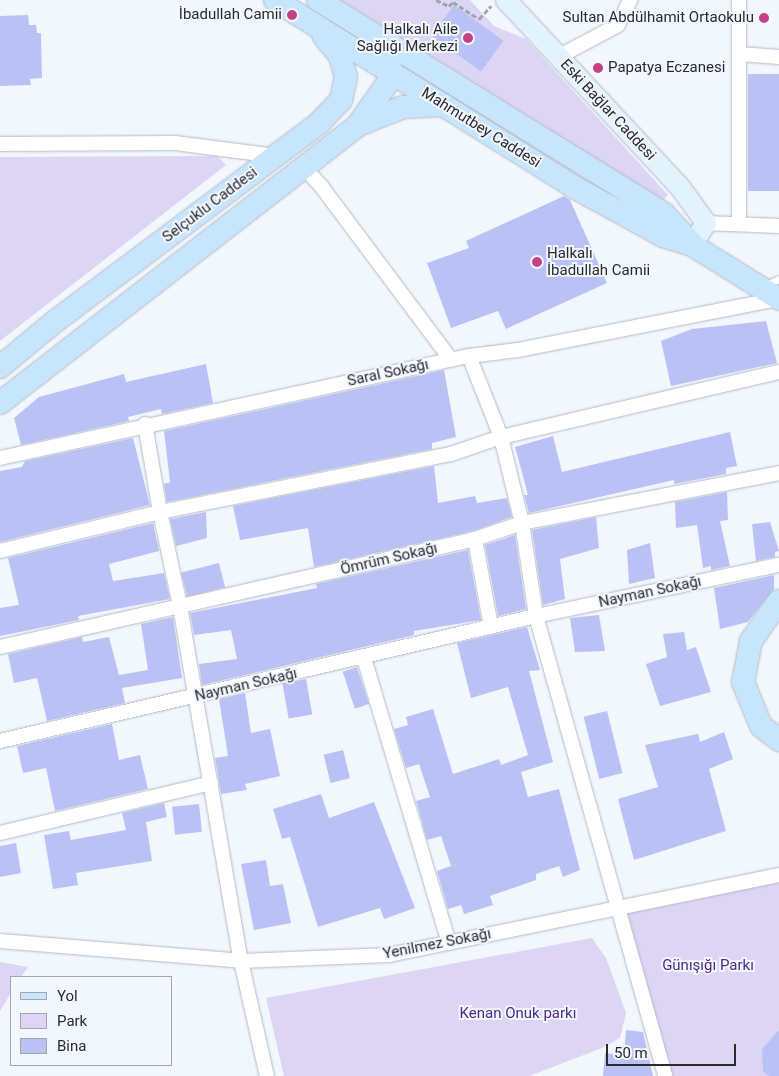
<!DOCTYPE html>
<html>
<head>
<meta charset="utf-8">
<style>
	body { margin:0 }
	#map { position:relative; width:779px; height:1076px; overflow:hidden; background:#f2f6fd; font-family:Roboto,sans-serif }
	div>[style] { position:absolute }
	.green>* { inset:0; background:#dcd5f4 }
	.building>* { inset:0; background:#bac2f5; transform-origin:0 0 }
	.path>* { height:3px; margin-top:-1.5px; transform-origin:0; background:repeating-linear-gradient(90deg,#a1a4aa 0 5px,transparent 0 7.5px) }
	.roads { filter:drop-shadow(0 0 1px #b3bac5) drop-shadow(0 0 1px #b3bac5) }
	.lane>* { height:7px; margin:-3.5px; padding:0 3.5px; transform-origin:3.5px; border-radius:3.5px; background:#fff }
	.street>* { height:14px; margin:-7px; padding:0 7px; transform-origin:7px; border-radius:7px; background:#fff }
	.secondary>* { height:20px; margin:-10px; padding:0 10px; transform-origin:10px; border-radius:10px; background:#e3f3fe }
	.primary>* { height:22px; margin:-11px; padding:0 11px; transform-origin:11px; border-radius:11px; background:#c7e6fe }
	.dots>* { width:14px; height:14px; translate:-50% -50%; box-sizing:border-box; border:2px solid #f2f6fd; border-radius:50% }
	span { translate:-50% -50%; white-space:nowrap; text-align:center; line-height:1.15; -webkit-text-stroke:4px #f2f6fd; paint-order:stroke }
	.poi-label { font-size:15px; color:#292b2f }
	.right { translate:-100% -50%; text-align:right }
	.left { translate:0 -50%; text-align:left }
	.street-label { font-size:15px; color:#292b2f }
	.park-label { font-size:15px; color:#4f2a89 }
	.legend { position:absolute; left:10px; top:976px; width:162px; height:90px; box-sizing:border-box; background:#f2f6fd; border:1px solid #a2a5ab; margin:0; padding:6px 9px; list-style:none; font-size:15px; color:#292b2f }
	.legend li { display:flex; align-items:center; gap:10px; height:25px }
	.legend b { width:25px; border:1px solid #a2a5ab }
	.scale { position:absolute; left:606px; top:1044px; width:130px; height:22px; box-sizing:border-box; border:2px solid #292b2f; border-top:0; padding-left:6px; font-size:15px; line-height:18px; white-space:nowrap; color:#292b2f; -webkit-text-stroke:4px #f2f6fd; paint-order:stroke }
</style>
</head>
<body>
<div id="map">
	<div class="green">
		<i style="clip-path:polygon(340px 0,470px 0,494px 26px,526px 39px,668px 195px,663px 200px)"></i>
		<i style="clip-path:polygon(217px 156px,226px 165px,0 341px,0 157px)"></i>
		<i style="clip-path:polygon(779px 875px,779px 1076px,665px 1076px,616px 909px)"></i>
		<i style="clip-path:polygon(592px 938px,606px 958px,626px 1013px,620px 1038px,602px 1048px,529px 1076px,284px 1076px,266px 998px)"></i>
		<i style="clip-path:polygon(0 962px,28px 967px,21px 977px,11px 977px,11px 993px,0 1011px)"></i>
	</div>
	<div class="building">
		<i style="left:454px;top:5px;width:61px;height:38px;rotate:36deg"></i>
		<i style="clip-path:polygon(28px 15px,29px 25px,36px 25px,37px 33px,41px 33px,42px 78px,30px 79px,31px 85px,0 86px,0 16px)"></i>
		<i style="left:779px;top:74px;width:117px;height:31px;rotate:90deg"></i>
		<i style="clip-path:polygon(564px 196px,570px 200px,607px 283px,506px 329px,498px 311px,451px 328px,427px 263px,469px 248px,466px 241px)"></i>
		<i style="clip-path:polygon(766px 321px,777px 363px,671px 386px,661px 341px,692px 329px)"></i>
		<i style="clip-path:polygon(206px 364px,213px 403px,162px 414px,161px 409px,128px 417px,129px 421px,21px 445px,14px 418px,39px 397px,124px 374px,126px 382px)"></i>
		<i style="clip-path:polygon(444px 370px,456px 437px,432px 443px,432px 449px,167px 502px,164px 484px,170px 482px,164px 431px)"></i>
		<i style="clip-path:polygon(730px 432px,737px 466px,726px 468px,726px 474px,674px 484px,674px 480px,529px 513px,524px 495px,528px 495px,515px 447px,553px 436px,562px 472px)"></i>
		<i style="clip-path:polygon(133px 438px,150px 505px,0 542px,0 471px,22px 467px,25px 461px)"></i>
		<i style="clip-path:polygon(434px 466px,438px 503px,475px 496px,477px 503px,507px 498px,512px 517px,473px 531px,314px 567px,308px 528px,240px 540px,233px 506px)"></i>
		<i style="clip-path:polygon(727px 492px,728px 520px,720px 521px,730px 566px,711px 570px,711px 566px,703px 568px,697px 525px,676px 528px,675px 502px)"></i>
		<i style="clip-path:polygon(206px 512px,207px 538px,176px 546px,170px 519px)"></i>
		<i style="clip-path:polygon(596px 517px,599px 548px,560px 559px,565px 599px,543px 605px,532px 530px)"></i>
		<i style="clip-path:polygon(770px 522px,779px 551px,775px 552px,775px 557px,756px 561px,752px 524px)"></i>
		<i style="clip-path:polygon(153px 523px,159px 551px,109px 564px,113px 581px,164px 573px,170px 599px,78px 616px,79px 620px,0 636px,0 608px,19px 605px,8px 558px)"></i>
		<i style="clip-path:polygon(515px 535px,526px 609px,498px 616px,485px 545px)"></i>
		<i style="clip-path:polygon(650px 543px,655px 578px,629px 584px,627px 550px)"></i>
		<i style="clip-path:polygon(468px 550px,481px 620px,414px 631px,414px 635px,202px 685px,199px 664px,237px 659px,231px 630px,194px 635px,190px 613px,317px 588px,316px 584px)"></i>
		<i style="left:219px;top:563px;width:25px;height:39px;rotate:76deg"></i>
		<i style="clip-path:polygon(774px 575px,774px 589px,748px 622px,720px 629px,714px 588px)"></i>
		<i style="clip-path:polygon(599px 615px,605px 651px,575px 652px,570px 618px)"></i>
		<i style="clip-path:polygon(173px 617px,182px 678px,122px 688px,125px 703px,47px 721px,37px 678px,14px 683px,8px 654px,82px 637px,83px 642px,109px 637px,119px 675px,148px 670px,141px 624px)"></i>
		<i style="clip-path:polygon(527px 627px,540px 670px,529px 671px,553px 762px,521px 772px,528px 797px,559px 789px,580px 870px,563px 877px,559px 866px,536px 874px,536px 880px,490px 896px,493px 905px,464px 914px,461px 905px,448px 909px,437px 871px,451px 866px,441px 836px,427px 840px,416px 801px,430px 797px,419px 764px,406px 768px,394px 729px,408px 725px,406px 717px,433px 709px,453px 774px,499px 759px,501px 765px,528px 755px,508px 687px,471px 698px,457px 643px)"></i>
		<i style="clip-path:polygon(684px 632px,687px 650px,696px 647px,711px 692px,660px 706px,646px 664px,667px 657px,663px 634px)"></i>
		<i style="left:357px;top:667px;width:39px;height:15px;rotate:72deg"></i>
		<i style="left:306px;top:679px;width:36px;height:24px;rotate:80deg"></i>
		<i style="clip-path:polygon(245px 693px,251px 733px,270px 729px,280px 776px,245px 784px,247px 790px,221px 794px,215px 758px,228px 756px,219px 699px)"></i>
		<i style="left:607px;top:711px;width:64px;height:24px;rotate:76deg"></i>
		<i style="clip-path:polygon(112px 724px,119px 760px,140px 755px,148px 789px,55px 811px,46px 768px,23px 773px,17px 746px)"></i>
		<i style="clip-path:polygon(724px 732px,733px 759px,709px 769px,726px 831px,634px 860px,618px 799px,658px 787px,645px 745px,698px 734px,700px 742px)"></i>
		<i style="left:343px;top:750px;width:29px;height:20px;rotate:76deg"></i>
		<i style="clip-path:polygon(321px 794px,329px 818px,374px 802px,415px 908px,384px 919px,380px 908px,318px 927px,290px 837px,282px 839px,273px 809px)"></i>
		<i style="clip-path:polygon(164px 803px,167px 817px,146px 822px,152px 861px,76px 873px,78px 885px,53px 889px,44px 835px,69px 831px,71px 840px,126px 830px,122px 813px)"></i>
		<i style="left:199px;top:804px;width:28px;height:27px;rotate:84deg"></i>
		<i style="clip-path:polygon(16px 843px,21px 873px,0 877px,0 846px)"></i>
		<i style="clip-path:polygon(266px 860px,270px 886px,283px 884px,291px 923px,254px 930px,241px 864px)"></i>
		<i style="clip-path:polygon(626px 1030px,643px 1032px,653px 1076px,603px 1076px,605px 1053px,624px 1055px)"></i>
		<i style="clip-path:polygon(779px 1030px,779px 1076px,769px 1076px,763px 1071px,762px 1049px)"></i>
	</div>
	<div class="path">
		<i style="left:436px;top:0;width:14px;rotate:25deg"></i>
		<i style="left:449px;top:6px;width:6px;rotate:-45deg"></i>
		<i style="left:453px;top:2px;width:31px;rotate:33deg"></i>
		<i style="left:479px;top:19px;width:18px;rotate:-47deg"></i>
	</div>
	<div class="roads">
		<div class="lane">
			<i style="left:766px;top:285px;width:14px;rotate:-25deg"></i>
		</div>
		<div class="street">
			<i style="left:739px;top:54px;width:40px;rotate:4.3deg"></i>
			<i style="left:558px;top:57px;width:68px;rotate:-28.1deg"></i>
			<i style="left:618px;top:25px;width:28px;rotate:-64deg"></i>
			<i style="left:0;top:144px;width:175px;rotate:-0.3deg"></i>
			<i style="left:175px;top:143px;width:102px;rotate:7.3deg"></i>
			<i style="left:302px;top:166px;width:28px;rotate:46deg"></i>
			<i style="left:321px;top:186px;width:217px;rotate:53.2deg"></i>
			<i style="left:706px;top:223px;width:73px;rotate:2.4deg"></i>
			<i style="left:739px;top:224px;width:224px;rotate:-90deg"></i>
			<i style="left:469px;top:356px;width:87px;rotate:68.4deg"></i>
			<i style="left:501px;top:437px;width:89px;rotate:76.3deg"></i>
			<i style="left:522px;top:523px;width:94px;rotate:81.4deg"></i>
			<i style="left:536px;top:616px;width:478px;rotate:74.3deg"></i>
			<i style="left:145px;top:424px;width:89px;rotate:80.3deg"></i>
			<i style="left:160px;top:512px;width:96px;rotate:78deg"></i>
			<i style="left:180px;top:606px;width:360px;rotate:80.3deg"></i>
			<i style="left:241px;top:961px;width:118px;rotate:77.3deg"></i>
			<i style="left:0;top:458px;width:480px;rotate:-12.3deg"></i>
			<i style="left:469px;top:356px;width:49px;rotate:-7deg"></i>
			<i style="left:518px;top:350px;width:266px;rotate:-11.1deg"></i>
			<i style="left:475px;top:539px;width:89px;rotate:79.7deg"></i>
			<i style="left:0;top:551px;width:165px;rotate:-13.7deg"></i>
			<i style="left:160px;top:512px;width:297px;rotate:-11.3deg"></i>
			<i style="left:451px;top:454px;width:53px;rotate:-18.8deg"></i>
			<i style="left:501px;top:437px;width:285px;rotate:-13.2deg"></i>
			<i style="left:0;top:647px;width:487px;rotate:-12.8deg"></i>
			<i style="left:475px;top:539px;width:50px;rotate:-18.8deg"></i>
			<i style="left:522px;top:523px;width:262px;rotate:-11deg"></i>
			<i style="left:364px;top:658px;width:297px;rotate:73.4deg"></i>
			<i style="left:0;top:741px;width:550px;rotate:-13.13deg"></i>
			<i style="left:536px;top:616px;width:248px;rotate:-11.9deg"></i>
			<i style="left:0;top:833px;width:217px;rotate:-13.3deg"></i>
			<i style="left:0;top:941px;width:242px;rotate:4.7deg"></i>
			<i style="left:241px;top:961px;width:148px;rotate:-2.3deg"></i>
			<i style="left:389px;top:955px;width:398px;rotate:-11.6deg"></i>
		</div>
		<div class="secondary">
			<i style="left:506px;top:0;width:255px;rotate:47.1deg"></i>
			<i style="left:680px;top:187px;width:44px;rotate:54.2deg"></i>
			<i style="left:706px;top:223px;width:26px;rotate:122deg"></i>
		</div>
		<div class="primary">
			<i style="left:275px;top:0;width:353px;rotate:32deg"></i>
			<i style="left:574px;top:187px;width:102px;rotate:28.8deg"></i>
			<i style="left:663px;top:236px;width:30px;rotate:17deg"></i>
			<i style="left:692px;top:245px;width:102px;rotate:31.8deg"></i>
			<i style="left:318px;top:0;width:407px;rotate:31.7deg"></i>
			<i style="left:664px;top:214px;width:41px;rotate:47deg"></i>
			<i style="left:360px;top:122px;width:50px;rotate:-54.7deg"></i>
			<i style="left:389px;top:81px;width:22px;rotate:-87deg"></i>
			<i style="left:0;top:367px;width:69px;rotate:-39.7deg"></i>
			<i style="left:53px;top:323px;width:333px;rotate:-36.9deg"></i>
			<i style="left:319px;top:123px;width:32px;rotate:-46deg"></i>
			<i style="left:341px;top:100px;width:24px;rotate:-78deg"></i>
			<i style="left:346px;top:77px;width:22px;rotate:-106deg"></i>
			<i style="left:340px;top:56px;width:26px;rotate:-129deg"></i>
			<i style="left:0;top:403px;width:453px;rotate:-37.8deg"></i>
			<i style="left:358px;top:125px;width:48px;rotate:-21.8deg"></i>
			<i style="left:403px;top:107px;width:41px;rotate:-2.8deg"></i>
			<i style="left:779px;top:601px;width:49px;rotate:125deg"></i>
			<i style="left:751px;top:641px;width:42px;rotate:101deg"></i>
			<i style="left:743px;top:682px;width:48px;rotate:67.8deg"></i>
			<i style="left:761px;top:726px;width:23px;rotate:38deg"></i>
		</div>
	</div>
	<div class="dots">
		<i style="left:292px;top:15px;background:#c54185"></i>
		<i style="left:764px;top:18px;background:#c54185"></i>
		<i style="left:468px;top:38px;background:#c54185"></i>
		<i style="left:598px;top:68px;background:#c54185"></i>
		<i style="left:537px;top:262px;background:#c54185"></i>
	</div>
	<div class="poi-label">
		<span class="right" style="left:282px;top:15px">İbadullah Camii</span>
		<span class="right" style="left:754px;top:18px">Sultan Abdülhamit Ortaokulu</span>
		<span class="right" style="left:458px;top:38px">Halkalı Aile<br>Sağlığı Merkezi</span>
		<span class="left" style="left:608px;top:68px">Papatya Eczanesi</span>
		<span class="left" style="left:547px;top:262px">Halkalı<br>İbadullah Camii</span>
	</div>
	<div class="street-label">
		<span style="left:608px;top:110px;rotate:47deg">Eski Bağlar Caddesi</span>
		<span style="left:481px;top:128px;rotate:32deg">Mahmutbey Caddesi</span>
		<span style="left:210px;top:205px;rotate:-37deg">Selçuklu Caddesi</span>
		<span style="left:388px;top:373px;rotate:-12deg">Saral Sokağı</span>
		<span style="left:389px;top:559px;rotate:-13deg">Ömrüm Sokağı</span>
		<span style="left:650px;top:592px;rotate:-12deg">Nayman Sokağı</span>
		<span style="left:246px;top:685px;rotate:-13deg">Nayman Sokağı</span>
		<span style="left:437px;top:944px;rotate:-11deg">Yenilmez Sokağı</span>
	</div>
	<div class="park-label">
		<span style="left:708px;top:966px">Günışığı Parkı</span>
		<span style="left:518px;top:1014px">Kenan Onuk parkı</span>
	</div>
	<ul class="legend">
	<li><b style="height:6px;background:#c7e6fe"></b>Yol</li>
	<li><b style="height:14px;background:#dcd5f4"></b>Park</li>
	<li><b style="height:14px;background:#bac2f5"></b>Bina</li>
	</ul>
	<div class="scale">50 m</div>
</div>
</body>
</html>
